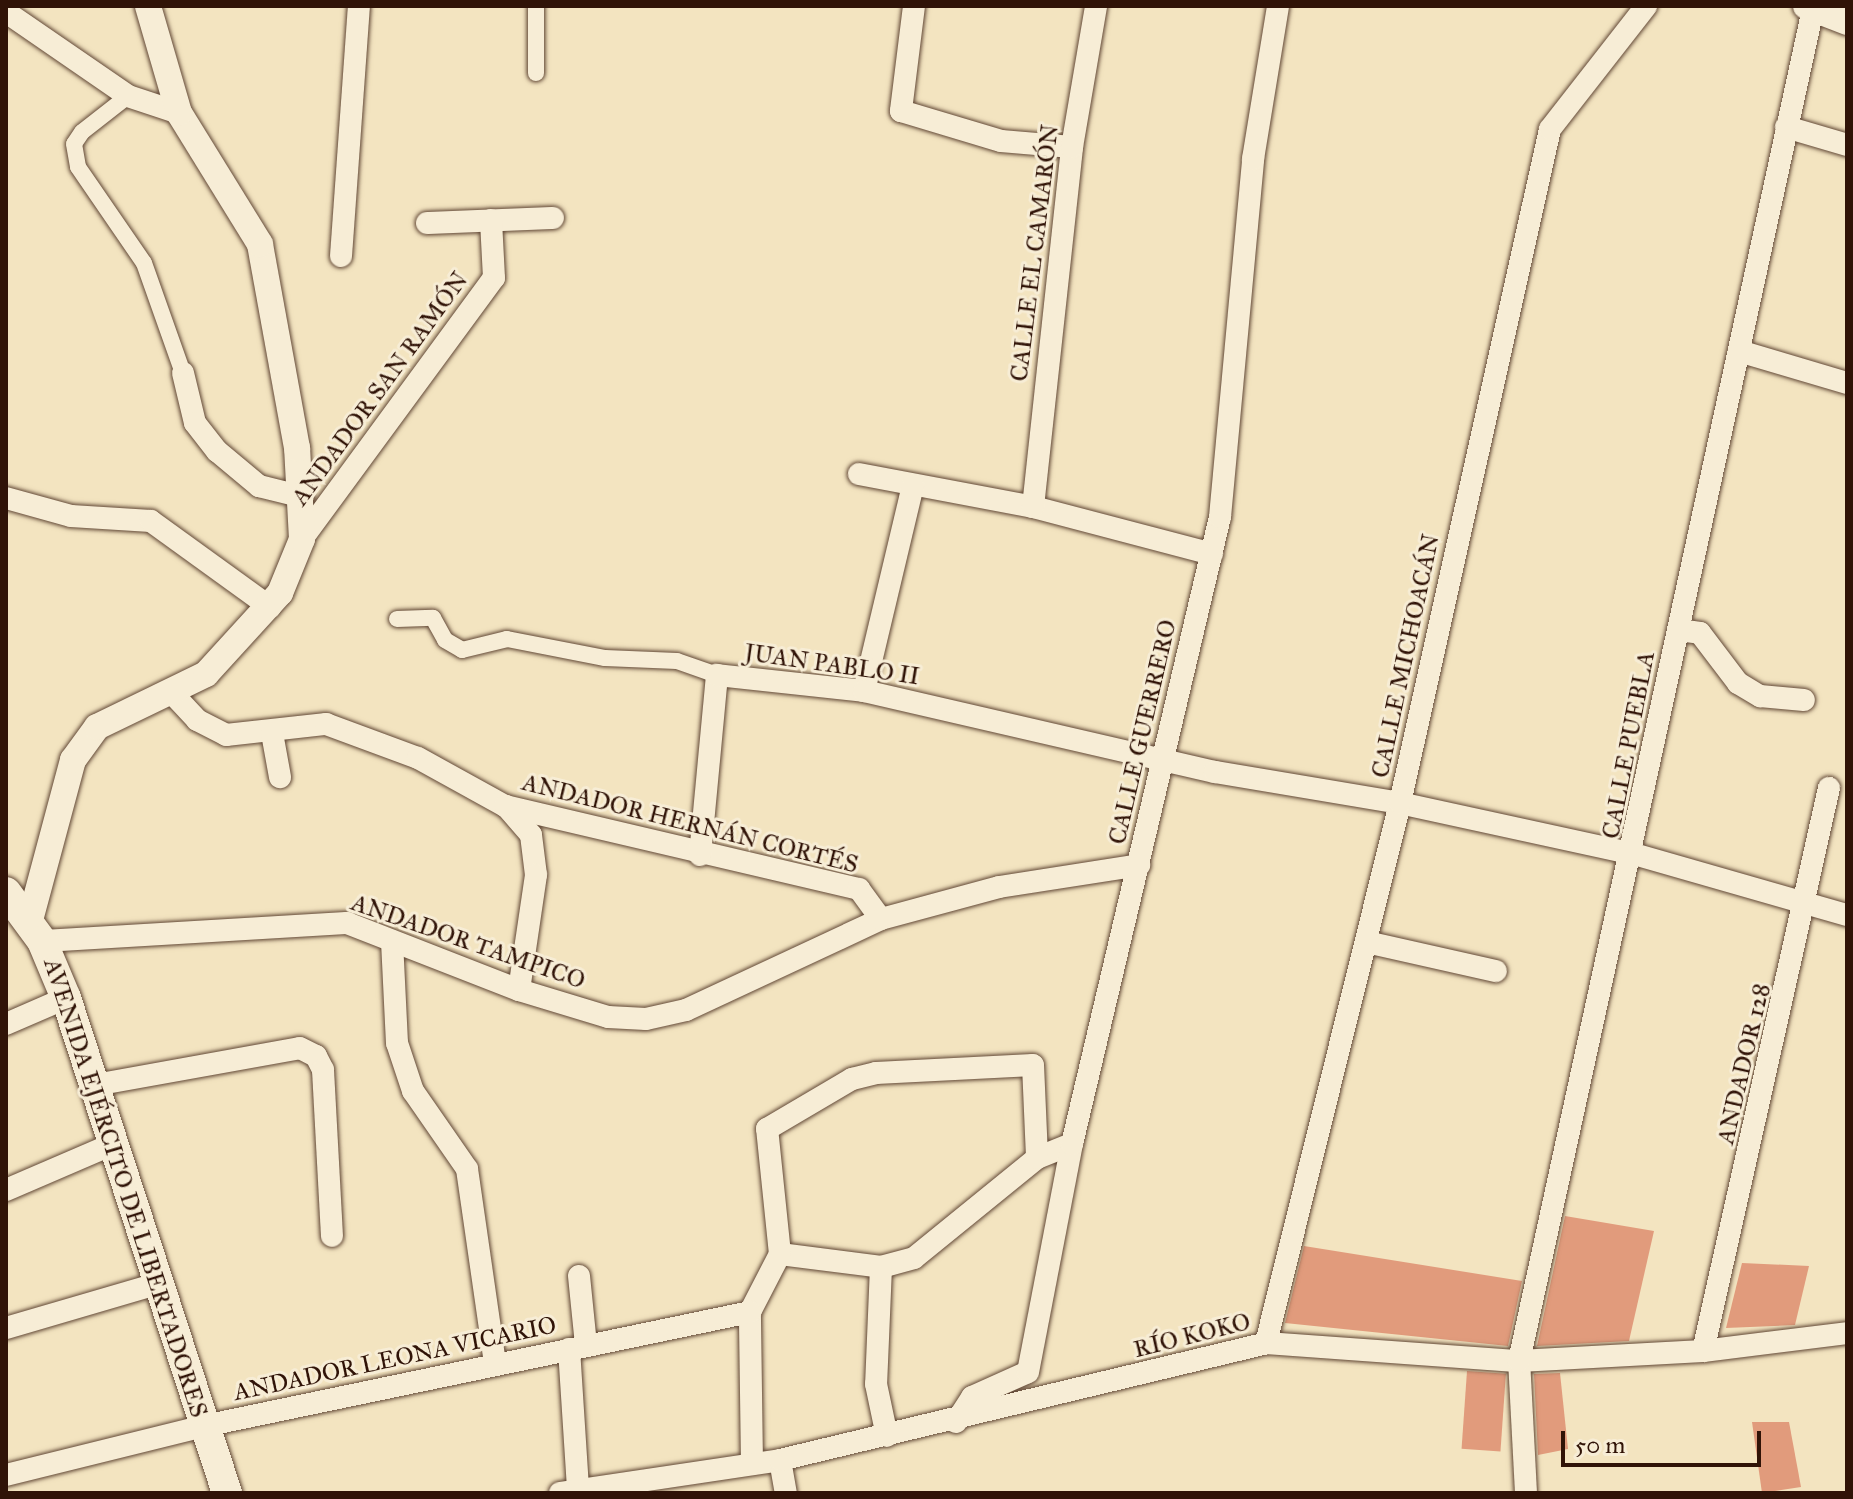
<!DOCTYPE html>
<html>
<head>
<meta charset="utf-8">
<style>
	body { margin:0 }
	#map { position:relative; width:1853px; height:1499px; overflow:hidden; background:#f3e4c0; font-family:"IM FELL Great Primer",serif }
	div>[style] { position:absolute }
	.building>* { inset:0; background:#e19b7c; transform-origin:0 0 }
	.roads { filter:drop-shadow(0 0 2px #614735) drop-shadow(0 0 2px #614735) }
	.pedestrian>* { height:16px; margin:-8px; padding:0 8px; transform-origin:8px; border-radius:8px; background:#f7edd6 }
	.minor>* { height:22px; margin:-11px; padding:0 11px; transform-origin:11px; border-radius:11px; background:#f7edd6 }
	.tertiary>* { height:26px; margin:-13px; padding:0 13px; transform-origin:13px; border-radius:13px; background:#f7edd6 }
	.secondary>* { height:30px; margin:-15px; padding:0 15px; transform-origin:15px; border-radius:15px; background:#f7edd6 }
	span { translate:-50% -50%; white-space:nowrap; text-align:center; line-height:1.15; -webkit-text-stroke:6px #f7edd6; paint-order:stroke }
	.street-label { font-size:24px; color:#301307 }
	.frame { position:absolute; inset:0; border:8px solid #301307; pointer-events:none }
	.scale { position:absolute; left:1561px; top:1431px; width:200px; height:36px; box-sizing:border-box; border:4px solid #301307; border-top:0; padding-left:10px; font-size:24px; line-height:28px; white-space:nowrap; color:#301307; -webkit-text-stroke:6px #f7edd6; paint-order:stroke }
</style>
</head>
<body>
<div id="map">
	<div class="building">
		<i style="clip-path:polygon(1565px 1216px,1654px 1231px,1629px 1341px,1537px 1346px)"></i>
		<i style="clip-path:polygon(1304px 1246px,1522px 1281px,1508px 1346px,1285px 1323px)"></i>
		<i style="clip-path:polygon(1742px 1263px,1809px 1266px,1795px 1325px,1726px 1328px)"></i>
		<i style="left:1467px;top:1371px;width:39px;height:78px;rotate:4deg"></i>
		<i style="clip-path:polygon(1560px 1373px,1568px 1449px,1538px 1455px,1534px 1374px)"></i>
		<i style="clip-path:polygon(1752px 1422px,1789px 1422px,1801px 1487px,1762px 1493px)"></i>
	</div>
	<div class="roads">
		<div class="pedestrian">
			<i style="left:536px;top:73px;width:67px;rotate:-90deg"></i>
			<i style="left:128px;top:96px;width:58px;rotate:142deg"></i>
			<i style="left:82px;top:132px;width:14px;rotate:124deg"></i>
			<i style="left:74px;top:144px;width:23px;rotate:80deg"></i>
			<i style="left:78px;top:167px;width:116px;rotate:55.5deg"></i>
			<i style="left:144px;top:263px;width:117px;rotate:70.5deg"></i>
			<i style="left:397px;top:619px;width:36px;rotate:-2deg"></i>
			<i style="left:433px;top:618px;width:25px;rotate:61deg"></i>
			<i style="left:445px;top:640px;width:20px;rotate:30deg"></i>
			<i style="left:462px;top:650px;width:46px;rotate:-13.7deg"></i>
			<i style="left:507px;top:639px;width:100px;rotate:11deg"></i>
			<i style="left:605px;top:658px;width:72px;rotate:2.4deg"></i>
			<i style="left:677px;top:661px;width:42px;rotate:19.3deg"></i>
		</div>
		<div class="minor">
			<i style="left:914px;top:6px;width:106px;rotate:97.1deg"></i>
			<i style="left:901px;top:111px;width:104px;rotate:16.7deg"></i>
			<i style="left:1001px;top:141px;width:71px;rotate:4.8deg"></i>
			<i style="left:6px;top:12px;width:148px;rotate:34.5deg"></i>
			<i style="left:128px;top:96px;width:54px;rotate:18.4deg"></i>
			<i style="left:1786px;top:127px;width:64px;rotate:16.4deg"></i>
			<i style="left:427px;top:223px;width:126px;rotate:-2.3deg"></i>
			<i style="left:341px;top:256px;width:251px;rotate:-85.9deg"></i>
			<i style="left:1739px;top:351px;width:113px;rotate:16.5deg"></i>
			<i style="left:183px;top:373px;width:51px;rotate:76.5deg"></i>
			<i style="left:195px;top:423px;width:36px;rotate:52deg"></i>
			<i style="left:217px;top:451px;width:55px;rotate:39.8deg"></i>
			<i style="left:259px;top:486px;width:45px;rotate:14deg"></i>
			<i style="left:859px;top:474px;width:177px;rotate:10.7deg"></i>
			<i style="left:1033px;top:507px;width:185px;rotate:14.7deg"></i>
			<i style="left:6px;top:498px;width:67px;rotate:15.5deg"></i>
			<i style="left:71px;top:516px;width:80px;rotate:3.6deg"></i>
			<i style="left:151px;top:521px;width:147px;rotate:35.9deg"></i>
			<i style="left:1033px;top:507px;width:362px;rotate:-83.8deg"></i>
			<i style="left:1072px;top:147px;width:143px;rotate:-80.3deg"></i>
			<i style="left:302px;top:539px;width:324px;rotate:-53.7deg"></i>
			<i style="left:494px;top:278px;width:58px;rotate:-93deg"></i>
			<i style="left:1679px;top:630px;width:21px;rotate:8deg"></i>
			<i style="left:1700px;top:633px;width:63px;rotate:52.8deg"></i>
			<i style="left:1738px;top:683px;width:26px;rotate:31deg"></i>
			<i style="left:1760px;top:696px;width:44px;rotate:5.2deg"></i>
			<i style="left:864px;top:691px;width:211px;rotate:-76.6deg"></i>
			<i style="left:172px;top:693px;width:37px;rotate:47deg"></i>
			<i style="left:197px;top:720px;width:33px;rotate:27deg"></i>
			<i style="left:226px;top:735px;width:101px;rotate:-6.3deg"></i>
			<i style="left:326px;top:724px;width:98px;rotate:20.3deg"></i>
			<i style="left:418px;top:758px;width:99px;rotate:28.9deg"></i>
			<i style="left:505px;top:806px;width:364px;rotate:13.2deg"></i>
			<i style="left:859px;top:889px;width:37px;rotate:54deg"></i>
			<i style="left:272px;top:733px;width:45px;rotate:79.7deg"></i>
			<i style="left:506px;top:806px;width:38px;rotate:49deg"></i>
			<i style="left:531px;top:835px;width:40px;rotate:82.9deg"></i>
			<i style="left:536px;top:875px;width:116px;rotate:98.4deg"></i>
			<i style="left:700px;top:855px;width:181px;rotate:-84.6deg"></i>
			<i style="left:717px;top:675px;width:148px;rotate:6.2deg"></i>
			<i style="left:864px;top:691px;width:360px;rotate:13deg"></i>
			<i style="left:1215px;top:772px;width:188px;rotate:9.5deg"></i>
			<i style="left:1400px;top:803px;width:239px;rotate:12.3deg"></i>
			<i style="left:1634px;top:854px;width:222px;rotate:16deg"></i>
			<i style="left:42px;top:941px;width:306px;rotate:-3.4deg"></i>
			<i style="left:347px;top:923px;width:185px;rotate:21.3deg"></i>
			<i style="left:519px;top:990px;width:93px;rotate:16.9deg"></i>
			<i style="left:608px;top:1017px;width:38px;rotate:3deg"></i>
			<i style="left:646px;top:1019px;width:41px;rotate:-12.7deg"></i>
			<i style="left:686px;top:1010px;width:215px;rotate:-25deg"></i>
			<i style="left:881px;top:919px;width:122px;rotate:-15.2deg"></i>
			<i style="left:999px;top:887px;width:142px;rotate:-8.9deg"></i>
			<i style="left:392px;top:941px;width:102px;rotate:87.2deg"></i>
			<i style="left:397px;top:1043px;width:51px;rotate:71.6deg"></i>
			<i style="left:413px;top:1091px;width:95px;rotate:55.3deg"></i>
			<i style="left:467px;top:1169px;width:197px;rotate:81.8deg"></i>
			<i style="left:1366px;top:942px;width:133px;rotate:12.6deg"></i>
			<i style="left:6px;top:1024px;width:65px;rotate:-23.4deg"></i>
			<i style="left:95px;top:1085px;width:208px;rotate:-10.2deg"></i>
			<i style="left:300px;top:1048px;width:18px;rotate:27deg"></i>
			<i style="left:316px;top:1056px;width:16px;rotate:63deg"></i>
			<i style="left:323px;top:1070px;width:166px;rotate:86.9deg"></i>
			<i style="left:6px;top:1190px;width:119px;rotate:-23.3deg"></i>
			<i style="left:780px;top:1254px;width:102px;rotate:7.3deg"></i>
			<i style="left:881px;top:1267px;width:34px;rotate:-15deg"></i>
			<i style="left:914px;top:1258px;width:159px;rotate:-39.1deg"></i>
			<i style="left:1037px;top:1158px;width:38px;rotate:-22deg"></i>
			<i style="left:881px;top:1267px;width:117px;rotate:92.4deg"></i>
			<i style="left:876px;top:1384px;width:53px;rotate:78.1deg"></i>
			<i style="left:579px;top:1276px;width:69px;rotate:84.2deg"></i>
			<i style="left:6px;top:1328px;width:160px;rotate:-16.3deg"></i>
			<i style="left:1266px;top:1343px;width:556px;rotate:-76.06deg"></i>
			<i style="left:1400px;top:803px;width:690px;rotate:-77.45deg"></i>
			<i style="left:1550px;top:129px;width:156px;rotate:-52deg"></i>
			<i style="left:569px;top:1349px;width:140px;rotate:86.3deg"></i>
			<i style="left:1703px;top:1351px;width:577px;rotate:-77.39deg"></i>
			<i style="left:956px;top:1422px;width:30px;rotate:-57deg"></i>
			<i style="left:972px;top:1397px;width:61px;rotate:-24.1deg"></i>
			<i style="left:1028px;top:1372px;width:232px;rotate:-79.1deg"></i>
			<i style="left:1072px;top:1144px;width:644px;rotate:-76.72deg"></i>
			<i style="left:1220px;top:517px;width:360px;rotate:-84.7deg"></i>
			<i style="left:1253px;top:159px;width:155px;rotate:-80.7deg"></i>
			<i style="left:780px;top:1460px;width:34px;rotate:80deg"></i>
			<i style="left:752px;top:1464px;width:152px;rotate:-90.8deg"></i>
			<i style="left:750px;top:1312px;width:65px;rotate:-62.7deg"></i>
			<i style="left:780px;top:1254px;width:126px;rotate:-95.9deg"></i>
			<i style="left:767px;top:1129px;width:99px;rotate:-30.5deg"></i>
			<i style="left:852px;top:1079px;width:25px;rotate:-14deg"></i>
			<i style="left:876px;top:1073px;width:157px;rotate:-2.9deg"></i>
			<i style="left:1033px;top:1065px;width:93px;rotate:87.5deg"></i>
			<i style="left:6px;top:1475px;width:204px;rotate:-13.9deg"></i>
			<i style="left:204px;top:1426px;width:558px;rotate:-11.79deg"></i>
			<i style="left:560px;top:1493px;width:222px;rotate:-8.5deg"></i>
			<i style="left:780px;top:1460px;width:500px;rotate:-13.5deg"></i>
			<i style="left:1266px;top:1343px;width:254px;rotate:4.1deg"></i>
			<i style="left:1519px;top:1361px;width:184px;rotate:-3.1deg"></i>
			<i style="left:1703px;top:1351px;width:145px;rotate:-7.1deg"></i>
			<i style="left:1526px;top:1493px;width:132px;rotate:-93deg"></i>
			<i style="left:1519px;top:1361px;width:1384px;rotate:-77.73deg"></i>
		</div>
		<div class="tertiary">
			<i style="left:1806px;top:6px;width:44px;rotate:21.3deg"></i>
			<i style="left:29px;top:924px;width:170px;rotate:-75deg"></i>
			<i style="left:73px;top:760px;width:41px;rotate:-54deg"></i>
			<i style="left:97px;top:727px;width:121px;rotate:-25.9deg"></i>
			<i style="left:206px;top:674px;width:110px;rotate:-47.6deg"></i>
			<i style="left:280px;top:593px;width:58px;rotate:-67.8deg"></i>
			<i style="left:302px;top:539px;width:91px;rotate:-93.1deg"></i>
			<i style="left:297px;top:448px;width:207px;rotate:-100.3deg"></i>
			<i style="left:260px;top:244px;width:154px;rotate:-121.7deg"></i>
			<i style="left:179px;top:113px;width:111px;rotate:-106.2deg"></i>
		</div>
		<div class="secondary">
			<i style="left:6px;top:892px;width:61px;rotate:53.7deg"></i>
			<i style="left:42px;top:941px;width:62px;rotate:67.2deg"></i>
			<i style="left:66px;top:998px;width:521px;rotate:71.98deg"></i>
		</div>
	</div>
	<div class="street-label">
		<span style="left:1035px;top:253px;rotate:-83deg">CALLE EL CAMARÓN</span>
		<span style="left:380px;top:389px;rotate:-54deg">ANDADOR SAN RAMÓN</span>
		<span style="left:1406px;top:656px;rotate:-78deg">CALLE MICHOACÁN</span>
		<span style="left:832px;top:665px;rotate:8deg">JUAN PABLO II</span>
		<span style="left:1143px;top:732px;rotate:-77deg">CALLE GUERRERO</span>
		<span style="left:1629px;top:745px;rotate:-79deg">CALLE PUEBLA</span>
		<span style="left:690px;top:824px;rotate:14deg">ANDADOR HERNÁN CORTÉS</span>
		<span style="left:468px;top:942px;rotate:19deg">ANDADOR TAMPICO</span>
		<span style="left:1744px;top:1064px;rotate:-77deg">ANDADOR 128</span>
		<span style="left:125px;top:1188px;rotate:72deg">AVENIDA EJÉRCITO DE LIBERTADORES</span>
		<span style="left:1192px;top:1336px;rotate:-14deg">RÍO KOKO</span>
		<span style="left:395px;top:1359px;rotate:-12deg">ANDADOR LEONA VICARIO</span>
	</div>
	<div class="frame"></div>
	<div class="scale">50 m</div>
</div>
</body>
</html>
